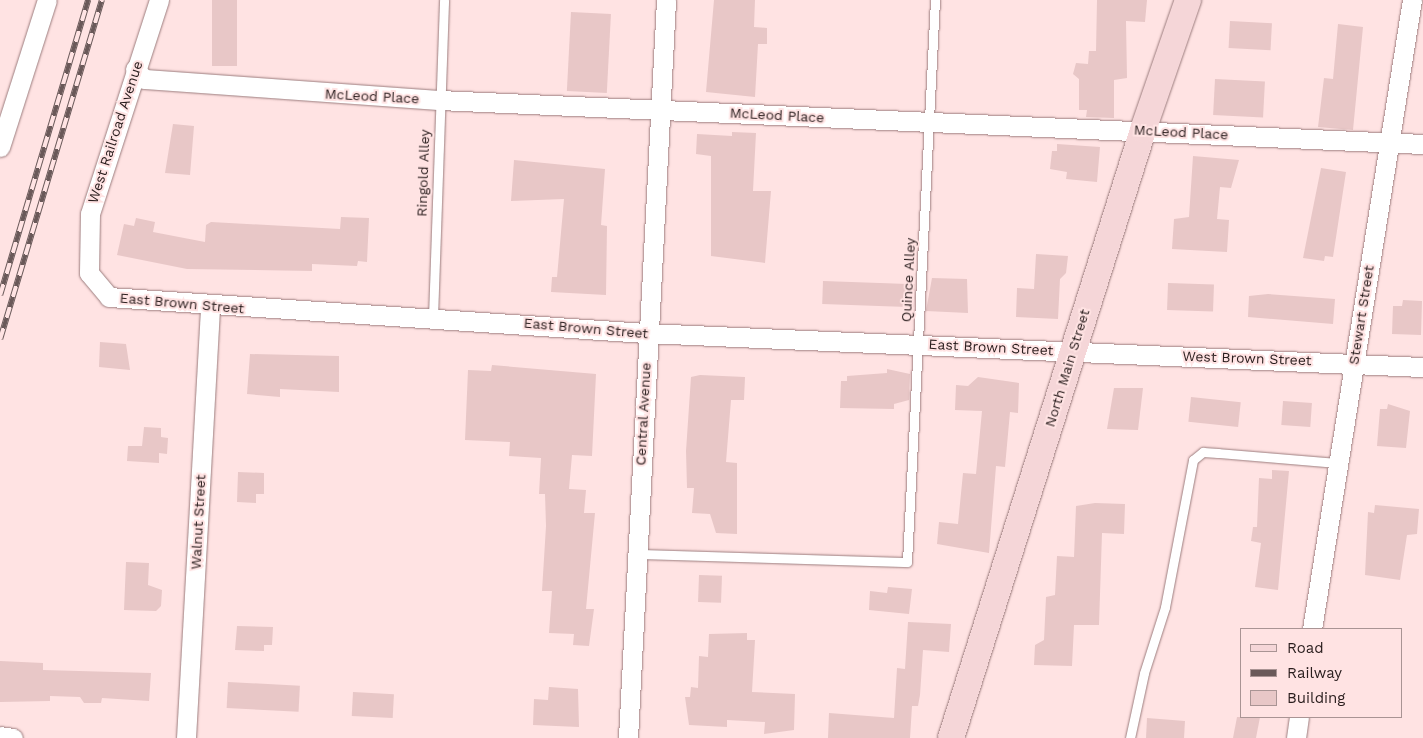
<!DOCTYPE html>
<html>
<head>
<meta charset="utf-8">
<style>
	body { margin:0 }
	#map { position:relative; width:1423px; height:738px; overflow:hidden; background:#ffe3e3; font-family:"Work Sans",sans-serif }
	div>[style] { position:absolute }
	.building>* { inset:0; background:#e8c7c7; transform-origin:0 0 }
	.roads { filter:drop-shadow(0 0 1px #9c7d7e) drop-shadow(0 0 1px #9c7d7e) }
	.lane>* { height:9px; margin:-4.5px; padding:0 4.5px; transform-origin:4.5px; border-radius:4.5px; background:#fff }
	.street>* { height:19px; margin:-9.5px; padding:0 9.5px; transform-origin:9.5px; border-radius:9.5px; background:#fff }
	.secondary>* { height:26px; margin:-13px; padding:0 13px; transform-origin:13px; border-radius:13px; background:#f5d6d8 }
	.rail>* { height:5.5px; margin-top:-2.75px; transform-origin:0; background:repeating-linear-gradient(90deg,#ffe3e3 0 11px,#6a5959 0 22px); box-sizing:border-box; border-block:1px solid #6a5959 }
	span { translate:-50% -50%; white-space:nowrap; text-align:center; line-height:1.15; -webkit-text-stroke:4px #ffe3e3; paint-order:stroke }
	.street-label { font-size:14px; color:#291d1d }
	.legend { position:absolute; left:1240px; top:628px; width:162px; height:90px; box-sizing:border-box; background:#ffe3e3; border:1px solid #a99494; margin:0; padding:6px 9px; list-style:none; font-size:15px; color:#291d1d }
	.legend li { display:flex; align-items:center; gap:10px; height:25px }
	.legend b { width:25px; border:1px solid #a99494 }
</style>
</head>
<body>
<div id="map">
	<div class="building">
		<i style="left:212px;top:0;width:25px;height:66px"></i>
		<i style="clip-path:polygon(714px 0,755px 0,754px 27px,767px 28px,767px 44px,758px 44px,755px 97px,706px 92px)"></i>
		<i style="clip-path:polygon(1097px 0,1147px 0,1145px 22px,1126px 21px,1127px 78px,1114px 80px,1114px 118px,1086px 117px,1087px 110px,1079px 110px,1079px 79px,1073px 74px,1076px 63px,1088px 64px,1089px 51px,1096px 51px)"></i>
		<i style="left:571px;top:12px;width:40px;height:79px;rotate:3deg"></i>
		<i style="left:1230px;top:21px;width:42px;height:27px;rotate:3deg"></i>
		<i style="clip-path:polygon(1338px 24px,1363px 27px,1353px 130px,1318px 127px,1324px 78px,1333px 79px)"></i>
		<i style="left:1215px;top:79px;width:50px;height:36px;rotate:3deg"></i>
		<i style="clip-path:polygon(173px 124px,194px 126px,190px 175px,165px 173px)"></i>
		<i style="clip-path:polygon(732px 132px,756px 133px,753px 191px,771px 191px,765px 263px,711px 256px,711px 156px,696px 154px,697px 134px,732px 136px)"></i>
		<i style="clip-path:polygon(1057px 144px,1100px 147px,1097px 182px,1066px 179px,1067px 172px,1050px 169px,1052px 151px,1057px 151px)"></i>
		<i style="clip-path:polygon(1193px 156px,1239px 160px,1231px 188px,1220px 187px,1217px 219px,1229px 220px,1227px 252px,1172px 249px,1174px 219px,1189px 217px)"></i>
		<i style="clip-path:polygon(514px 160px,605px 169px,601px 225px,607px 226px,606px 295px,551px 292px,552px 277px,557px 277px,564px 199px,511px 201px)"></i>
		<i style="clip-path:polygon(1321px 168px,1346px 172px,1333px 257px,1325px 256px,1324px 261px,1303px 258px)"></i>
		<i style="clip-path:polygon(341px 217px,369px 218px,367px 262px,358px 261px,357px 266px,312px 264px,312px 271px,187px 269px,117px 255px,124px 224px,134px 226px,136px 218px,155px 222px,153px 232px,205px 242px,206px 225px,211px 222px,340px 229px)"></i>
		<i style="clip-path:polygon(1036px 254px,1068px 256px,1066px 273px,1060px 279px,1058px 319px,1016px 317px,1017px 288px,1034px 289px)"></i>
		<i style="clip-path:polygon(932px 278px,967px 279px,968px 313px,926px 311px)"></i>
		<i style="left:823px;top:281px;width:92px;height:23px;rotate:2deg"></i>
		<i style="left:1168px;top:283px;width:46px;height:27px;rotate:2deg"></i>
		<i style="clip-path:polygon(1268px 294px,1335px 299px,1333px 324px,1248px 317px,1249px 296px)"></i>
		<i style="clip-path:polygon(1403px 300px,1422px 301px,1421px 335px,1392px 334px,1393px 306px,1402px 306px)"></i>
		<i style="clip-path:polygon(100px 342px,126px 344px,130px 370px,99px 367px)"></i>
		<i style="clip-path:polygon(250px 354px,339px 356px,339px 392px,280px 389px,280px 397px,247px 394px)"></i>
		<i style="clip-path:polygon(492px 365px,596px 374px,592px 456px,572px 455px,569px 489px,586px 490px,584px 513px,595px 513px,586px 609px,594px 609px,589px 646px,573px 645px,574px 634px,549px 633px,552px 591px,542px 591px,546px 526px,545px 494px,539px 494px,541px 458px,509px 456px,510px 442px,465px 440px,468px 370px,491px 371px)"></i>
		<i style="clip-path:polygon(887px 369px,910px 374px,909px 400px,894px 404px,894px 409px,840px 408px,841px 381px,847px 381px,847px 376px,887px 373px)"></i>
		<i style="clip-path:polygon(700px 375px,745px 377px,744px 400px,731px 400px,726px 462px,737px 463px,737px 534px,716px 533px,710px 514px,692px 513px,694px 488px,687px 488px,686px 451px,691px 377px)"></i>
		<i style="clip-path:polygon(978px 377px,1019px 383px,1018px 413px,1010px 412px,1005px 467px,996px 466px,989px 553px,937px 544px,939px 522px,958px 524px,963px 473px,976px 474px,982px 411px,955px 410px,956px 385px,968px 386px)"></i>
		<i style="clip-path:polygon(1114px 388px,1143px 388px,1138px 430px,1107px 429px)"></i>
		<i style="left:1191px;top:397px;width:50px;height:25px;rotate:6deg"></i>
		<i style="left:1283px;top:401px;width:29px;height:24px;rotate:4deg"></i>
		<i style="clip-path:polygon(1388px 404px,1410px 411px,1406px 448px,1377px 446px,1380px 409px,1387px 409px)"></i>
		<i style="clip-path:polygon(144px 427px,161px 428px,161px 437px,168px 438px,167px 454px,159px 453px,159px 463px,127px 461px,128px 446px,142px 446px)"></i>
		<i style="clip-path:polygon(1272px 470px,1289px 471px,1278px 590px,1255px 587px,1261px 543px,1251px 541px,1253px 527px,1257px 527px,1259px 478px,1272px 479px)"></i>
		<i style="clip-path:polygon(238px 472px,264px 473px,264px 494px,256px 494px,256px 503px,237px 502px)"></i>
		<i style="clip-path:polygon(1095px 503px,1125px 504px,1124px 534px,1102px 533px,1099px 625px,1074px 625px,1072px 666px,1034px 665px,1035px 645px,1044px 640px,1046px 597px,1055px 595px,1057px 556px,1074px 557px,1076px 506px)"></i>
		<i style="clip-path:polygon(1375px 505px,1419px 509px,1417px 534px,1407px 535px,1400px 580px,1365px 575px,1368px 512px,1374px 513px)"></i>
		<i style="clip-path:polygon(126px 562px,149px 563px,148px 585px,162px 590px,161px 606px,156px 611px,124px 610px)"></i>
		<i style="left:699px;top:575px;width:23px;height:27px;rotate:2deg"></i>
		<i style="clip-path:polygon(888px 587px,912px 589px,909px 614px,869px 610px,870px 591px,887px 593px)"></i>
		<i style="clip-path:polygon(908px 622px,951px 624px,949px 652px,923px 650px,920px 695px,918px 706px,912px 706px,910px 738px,828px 738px,829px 713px,894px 718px,897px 668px,905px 669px)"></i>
		<i style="clip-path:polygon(237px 626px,273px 627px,272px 645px,264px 645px,264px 651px,235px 650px)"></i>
		<i style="clip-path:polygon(747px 633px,747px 640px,755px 640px,752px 692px,795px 694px,794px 730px,764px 734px,765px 722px,727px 720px,727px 727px,689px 725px,685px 697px,690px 697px,691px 687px,698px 688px,699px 656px,708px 657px,709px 634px)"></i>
		<i style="clip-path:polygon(0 661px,43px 663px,43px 670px,151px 673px,149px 701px,102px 698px,101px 703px,84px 703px,80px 697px,50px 696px,50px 701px,0 702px)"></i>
		<i style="left:228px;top:682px;width:72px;height:26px;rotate:3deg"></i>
		<i style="clip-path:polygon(549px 687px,578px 689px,579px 727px,533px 725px,534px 699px,548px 700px)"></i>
		<i style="left:353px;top:692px;width:41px;height:24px;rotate:3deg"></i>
		<i style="clip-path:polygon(1237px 717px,1260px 717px,1256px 738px,1233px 738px)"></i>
		<i style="clip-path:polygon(1147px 718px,1185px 721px,1184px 738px,1146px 738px)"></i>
	</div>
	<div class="roads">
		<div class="lane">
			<i style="left:433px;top:317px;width:317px;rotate:-88deg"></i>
			<i style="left:637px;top:554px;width:270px;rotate:1.7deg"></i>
			<i style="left:907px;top:562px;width:563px;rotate:-87.15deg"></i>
			<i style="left:1130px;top:738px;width:66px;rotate:-77.8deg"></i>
			<i style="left:1144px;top:673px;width:69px;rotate:-72.3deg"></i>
			<i style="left:1165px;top:607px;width:150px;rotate:-79.2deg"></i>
			<i style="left:1193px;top:460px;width:13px;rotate:-39deg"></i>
			<i style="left:1203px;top:452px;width:15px;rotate:4deg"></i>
			<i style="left:1218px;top:453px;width:118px;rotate:4.8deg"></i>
		</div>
		<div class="street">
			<i style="left:159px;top:0;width:225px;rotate:107.9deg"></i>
			<i style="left:90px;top:214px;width:59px;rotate:91deg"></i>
			<i style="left:89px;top:273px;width:31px;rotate:50deg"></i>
			<i style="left:109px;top:297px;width:538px;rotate:3.84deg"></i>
			<i style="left:646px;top:333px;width:778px;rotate:2.51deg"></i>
			<i style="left:135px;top:69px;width:13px;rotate:48deg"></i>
			<i style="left:144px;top:79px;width:296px;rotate:4.1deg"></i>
			<i style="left:439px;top:100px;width:985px;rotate:2.56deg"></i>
			<i style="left:0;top:147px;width:154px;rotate:-72.3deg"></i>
			<i style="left:1312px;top:629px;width:637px;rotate:-80.97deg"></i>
			<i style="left:0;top:736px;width:13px;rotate:9deg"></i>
			<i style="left:186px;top:738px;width:432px;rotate:-86.8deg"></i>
			<i style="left:628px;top:738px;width:739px;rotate:-87.05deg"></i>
			<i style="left:1296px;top:738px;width:21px;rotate:-82deg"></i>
		</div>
		<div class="secondary">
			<i style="left:951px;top:738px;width:638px;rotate:-72.47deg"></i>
			<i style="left:1143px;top:130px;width:138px;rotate:-70.9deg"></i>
		</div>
	</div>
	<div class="rail">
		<i style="left:0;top:295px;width:308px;rotate:-73.4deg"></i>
		<i style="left:0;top:339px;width:354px;rotate:-73.3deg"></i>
	</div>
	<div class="street-label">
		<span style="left:372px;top:96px;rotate:3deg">McLeod Place</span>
		<span style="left:777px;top:115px;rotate:3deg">McLeod Place</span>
		<span style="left:115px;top:132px;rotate:-72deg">West Railroad Avenue</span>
		<span style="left:1181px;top:132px;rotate:3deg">McLeod Place</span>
		<span style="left:423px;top:173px;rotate:-88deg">Ringold Alley</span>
		<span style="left:908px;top:280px;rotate:-87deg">Quince Alley</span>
		<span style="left:182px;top:303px;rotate:5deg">East Brown Street</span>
		<span style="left:1361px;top:315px;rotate:-81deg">Stewart Street</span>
		<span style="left:586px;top:328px;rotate:5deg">East Brown Street</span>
		<span style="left:991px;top:347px;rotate:3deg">East Brown Street</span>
		<span style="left:1247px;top:358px;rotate:2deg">West Brown Street</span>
		<span style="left:1067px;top:368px;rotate:-73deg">North Main Street</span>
		<span style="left:643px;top:414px;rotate:-87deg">Central Avenue</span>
		<span style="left:198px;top:522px;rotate:-87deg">Walnut Street</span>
	</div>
	<ul class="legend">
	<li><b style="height:6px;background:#f5d6d8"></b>Road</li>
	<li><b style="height:6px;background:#6a5959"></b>Railway</li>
	<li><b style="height:14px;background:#e8c7c7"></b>Building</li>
	</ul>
</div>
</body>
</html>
